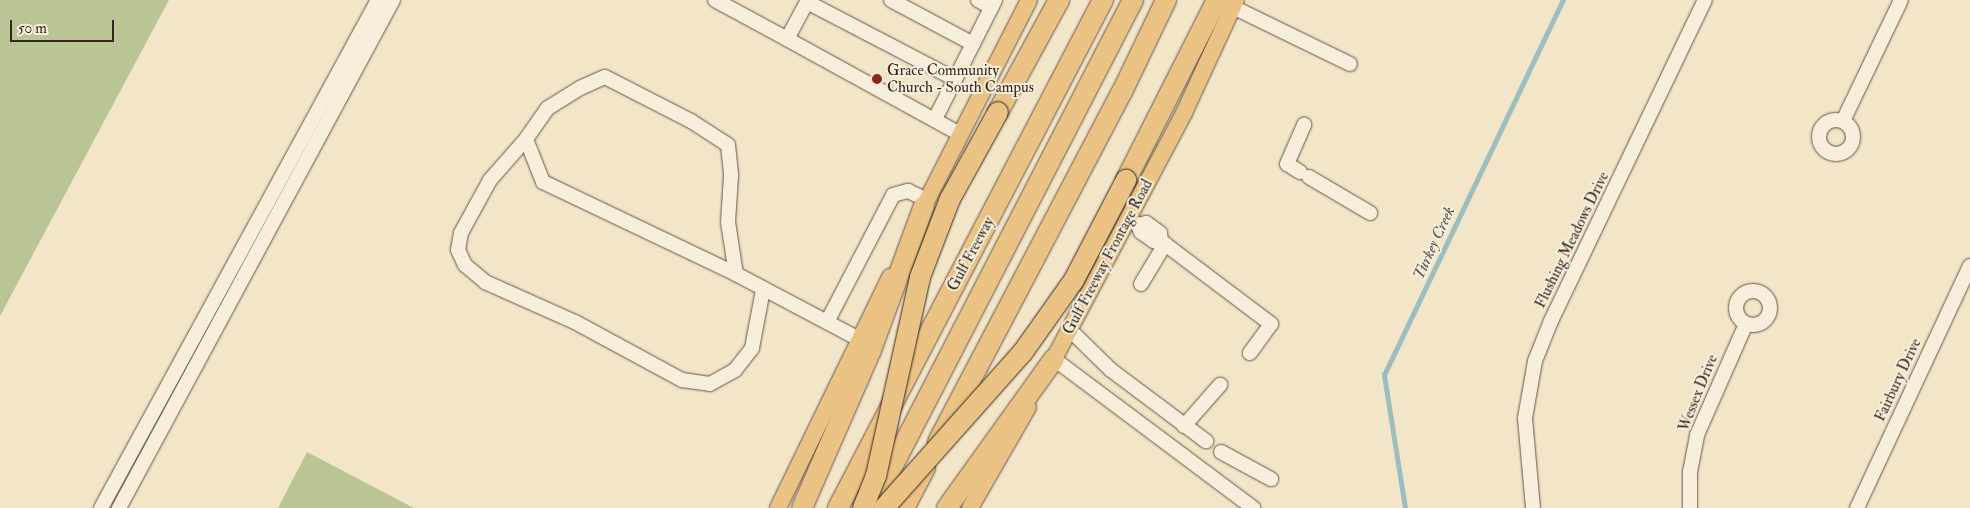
<!DOCTYPE html>
<html>
<head>
<meta charset="utf-8">
<style>
	body { margin:0 }
	#map { position:relative; width:1970px; height:508px; overflow:hidden; background:#f3e6c8; font-family:"IM FELL Double Pica",serif }
	div>[style] { position:absolute }
	.green>* { inset:0; background:#bac596 }
	.stream>* { height:4.5px; margin:-2.25px; padding:0 2.25px; transform-origin:2.25px; border-radius:2.25px; background:#9ebdbe }
	.roads { filter:drop-shadow(0 0 1px #665548) drop-shadow(0 0 1px #665548) }
	.minor>* { height:14px; margin:-7px; padding:0 7px; transform-origin:7px; border-radius:7px; background:#f7efdb }
	.minor>.ring { margin:-7px; padding:0; box-sizing:content-box; background:none; border:14px solid #f7efdb; border-radius:50% }
	.major>* { height:16px; margin:-8px; padding:0 8px; transform-origin:8px; border-radius:8px; background:#eac384 }
	.highway>* { height:20px; margin:-10px; padding:0 10px; transform-origin:10px; border-radius:10px; background:#eac384 }
	.bridges { filter:drop-shadow(0 0 1px #37251e) drop-shadow(0 0 1px #37251e) }
	.highway-bridge>* { height:20px; margin:-10px; padding:0 10px; transform-origin:10px; border-radius:10px; background:#eac384 }
	.dots>* { width:14px; height:14px; translate:-50% -50%; box-sizing:border-box; border:2px solid #f7efdb; border-radius:50% }
	span { translate:-50% -50%; white-space:nowrap; text-align:center; line-height:1.15; -webkit-text-stroke:4px #f7efdb; paint-order:stroke }
	.poi-label { font-size:15px; color:#37251e }
	.left { translate:0 -50%; text-align:left }
	.street-label { font-size:15px; color:#37251e }
	.water-label { font-size:16px; color:#56534e; font-style:italic }
	.scale { position:absolute; left:10px; top:20px; width:104px; height:22px; box-sizing:border-box; border:2px solid #37251e; border-top:0; padding-left:6px; font-size:15px; line-height:18px; white-space:nowrap; color:#37251e; -webkit-text-stroke:4px #f7efdb; paint-order:stroke }
</style>
</head>
<body>
<div id="map">
	<div class="green">
		<i style="clip-path:polygon(0 0,169px 0,0 316px)"></i>
		<i style="clip-path:polygon(307px 452px,414px 508px,278px 508px)"></i>
	</div>
	<div class="stream">
		<i style="left:1405px;top:508px;width:135px;rotate:-99deg"></i>
		<i style="left:1384px;top:375px;width:416px;rotate:-64.5deg"></i>
	</div>
	<div class="roads">
		<div class="minor">
			<i style="left:715px;top:0;width:82px;rotate:28.4deg"></i>
			<i style="left:808px;top:0;width:44px;rotate:118.3deg"></i>
			<i style="left:787px;top:39px;width:197px;rotate:28.8deg"></i>
			<i style="left:891px;top:0;width:93px;rotate:28.2deg"></i>
			<i style="left:978px;top:0;width:15px;rotate:28deg"></i>
			<i style="left:807px;top:2px;width:167px;rotate:27.5deg"></i>
			<i style="left:1233px;top:7px;width:130px;rotate:26deg"></i>
			<i style="left:935px;top:119px;width:133px;rotate:-63.2deg"></i>
			<i class="ring" style="left:1819px;top:120px;width:20px;height:20px"></i>
			<i style="left:1843px;top:121px;width:134px;rotate:-64.4deg"></i>
			<i style="left:526px;top:139px;width:55px;rotate:131.3deg"></i>
			<i style="left:490px;top:180px;width:60px;rotate:118.7deg"></i>
			<i style="left:461px;top:233px;width:17px;rotate:100deg"></i>
			<i style="left:458px;top:250px;width:17px;rotate:65deg"></i>
			<i style="left:465px;top:265px;width:26px;rotate:40deg"></i>
			<i style="left:485px;top:282px;width:98px;rotate:24deg"></i>
			<i style="left:575px;top:322px;width:122px;rotate:28.5deg"></i>
			<i style="left:682px;top:380px;width:28px;rotate:8deg"></i>
			<i style="left:710px;top:384px;width:29px;rotate:-29deg"></i>
			<i style="left:735px;top:370px;width:28px;rotate:-52deg"></i>
			<i style="left:752px;top:348px;width:59px;rotate:-79.3deg"></i>
			<i style="left:1300px;top:172px;width:15px;rotate:-148deg"></i>
			<i style="left:1287px;top:164px;width:43px;rotate:-66.4deg"></i>
			<i style="left:1309px;top:177px;width:71px;rotate:30.5deg"></i>
			<i style="left:1128px;top:218px;width:12px;rotate:35deg"></i>
			<i style="left:1138px;top:225px;width:8px;rotate:67deg"></i>
			<i style="left:1141px;top:232px;width:16px;rotate:35deg"></i>
			<i style="left:1154px;top:241px;width:7px"></i>
			<i style="left:1161px;top:241px;width:8px;rotate:-97deg"></i>
			<i style="left:1160px;top:233px;width:17px;rotate:-144deg"></i>
			<i style="left:1146px;top:223px;width:8px;rotate:166deg"></i>
			<i style="left:1161px;top:241px;width:138px;rotate:37deg"></i>
			<i style="left:1271px;top:324px;width:36px;rotate:126deg"></i>
			<i style="left:736px;top:274px;width:214px;rotate:-154.5deg"></i>
			<i style="left:543px;top:182px;width:46px;rotate:-111.6deg"></i>
			<i style="left:526px;top:139px;width:38px;rotate:-55deg"></i>
			<i style="left:548px;top:108px;width:38px;rotate:-32deg"></i>
			<i style="left:580px;top:88px;width:27px;rotate:-24deg"></i>
			<i style="left:605px;top:77px;width:97px;rotate:27.1deg"></i>
			<i style="left:691px;top:121px;width:44px;rotate:33deg"></i>
			<i style="left:728px;top:145px;width:31px;rotate:84deg"></i>
			<i style="left:731px;top:176px;width:46px;rotate:93.7deg"></i>
			<i style="left:728px;top:222px;width:53px;rotate:81.3deg"></i>
			<i style="left:736px;top:274px;width:139px;rotate:27.9deg"></i>
			<i style="left:1141px;top:284px;width:47px;rotate:-59deg"></i>
			<i class="ring" style="left:1736px;top:291px;width:20px;height:20px"></i>
			<i style="left:827px;top:322px;width:143px;rotate:-62.5deg"></i>
			<i style="left:893px;top:195px;width:16px;rotate:-15deg"></i>
			<i style="left:908px;top:191px;width:21px;rotate:25deg"></i>
			<i style="left:1069px;top:329px;width:59px;rotate:44.3deg"></i>
			<i style="left:1111px;top:370px;width:119px;rotate:36.8deg"></i>
			<i style="left:1054px;top:359px;width:249px;rotate:36.8deg"></i>
			<i style="left:1184px;top:426px;width:55px;rotate:-48.7deg"></i>
			<i style="left:1221px;top:452px;width:57px;rotate:28.4deg"></i>
			<i style="left:101px;top:508px;width:579px;rotate:-61.4deg"></i>
			<i style="left:119px;top:508px;width:577px;rotate:-61.66deg"></i>
			<i style="left:1533px;top:508px;width:90px;rotate:-95.1deg"></i>
			<i style="left:1525px;top:418px;width:58px;rotate:-80deg"></i>
			<i style="left:1535px;top:361px;width:43px;rotate:-68.2deg"></i>
			<i style="left:1551px;top:321px;width:356px;rotate:-64.4deg"></i>
			<i style="left:1690px;top:508px;width:36px;rotate:-90deg"></i>
			<i style="left:1690px;top:472px;width:38px;rotate:-79deg"></i>
			<i style="left:1697px;top:435px;width:121px;rotate:-66.2deg"></i>
			<i style="left:1857px;top:508px;width:267px;rotate:-65deg"></i>
		</div>
		<div class="major">
			<i style="left:919px;top:216px;width:242px;rotate:-63deg"></i>
			<i style="left:1048px;top:370px;width:291px;rotate:-62.1deg"></i>
			<i style="left:1184px;top:113px;width:124px;rotate:-65.3deg"></i>
			<i style="left:778px;top:508px;width:257px;rotate:-64.1deg"></i>
			<i style="left:970px;top:508px;width:116px;rotate:-60.1deg"></i>
		</div>
		<div class="highway">
			<i style="left:998px;top:112px;width:128px;rotate:-61.4deg"></i>
			<i style="left:1126px;top:180px;width:202px;rotate:-63.2deg"></i>
			<i style="left:938px;top:442px;width:395px;rotate:-62.3deg"></i>
			<i style="left:1122px;top:92px;width:102px;rotate:-64.4deg"></i>
			<i style="left:873px;top:504px;width:567px;rotate:-62.71deg"></i>
			<i style="left:802px;top:508px;width:172px;rotate:-66.4deg"></i>
			<i style="left:871px;top:350px;width:153px;rotate:-69.8deg"></i>
			<i style="left:838px;top:508px;width:573px;rotate:-62.45deg"></i>
			<i style="left:904px;top:508px;width:45px;rotate:-62.3deg"></i>
			<i style="left:947px;top:508px;width:183px;rotate:-54.3deg"></i>
		</div>
	</div>
	<div class="bridges">
		<div class="highway-bridge">
			<i style="left:863px;top:508px;width:35px;rotate:-68deg"></i>
			<i style="left:876px;top:476px;width:204px;rotate:-77.5deg"></i>
			<i style="left:920px;top:277px;width:84px;rotate:-69deg"></i>
			<i style="left:950px;top:199px;width:99px;rotate:-61.1deg"></i>
			<i style="left:884px;top:508px;width:209px;rotate:-48.3deg"></i>
			<i style="left:1023px;top:352px;width:88px;rotate:-54.7deg"></i>
			<i style="left:1074px;top:280px;width:113px;rotate:-62.5deg"></i>
		</div>
	</div>
	<div class="dots">
		<i style="left:877px;top:79px;background:#8f2418"></i>
	</div>
	<div class="poi-label">
		<span class="left" style="left:887px;top:79px">Grace Community<br>Church - South Campus</span>
	</div>
	<div class="street-label">
		<span style="left:1572px;top:240px;rotate:-64deg">Flushing Meadows Drive</span>
		<span style="left:971px;top:254px;rotate:-62deg">Gulf Freeway</span>
		<span style="left:1108px;top:257px;rotate:-62deg">Gulf Freeway Frontage Road</span>
		<span style="left:1898px;top:380px;rotate:-65deg">Fairbury Drive</span>
		<span style="left:1698px;top:393px;rotate:-68deg">Wessex Drive</span>
	</div>
	<div class="water-label">
		<span style="left:1434px;top:243px;rotate:-65deg">Turkey Creek</span>
	</div>
	<div class="scale">50 m</div>
</div>
</body>
</html>
